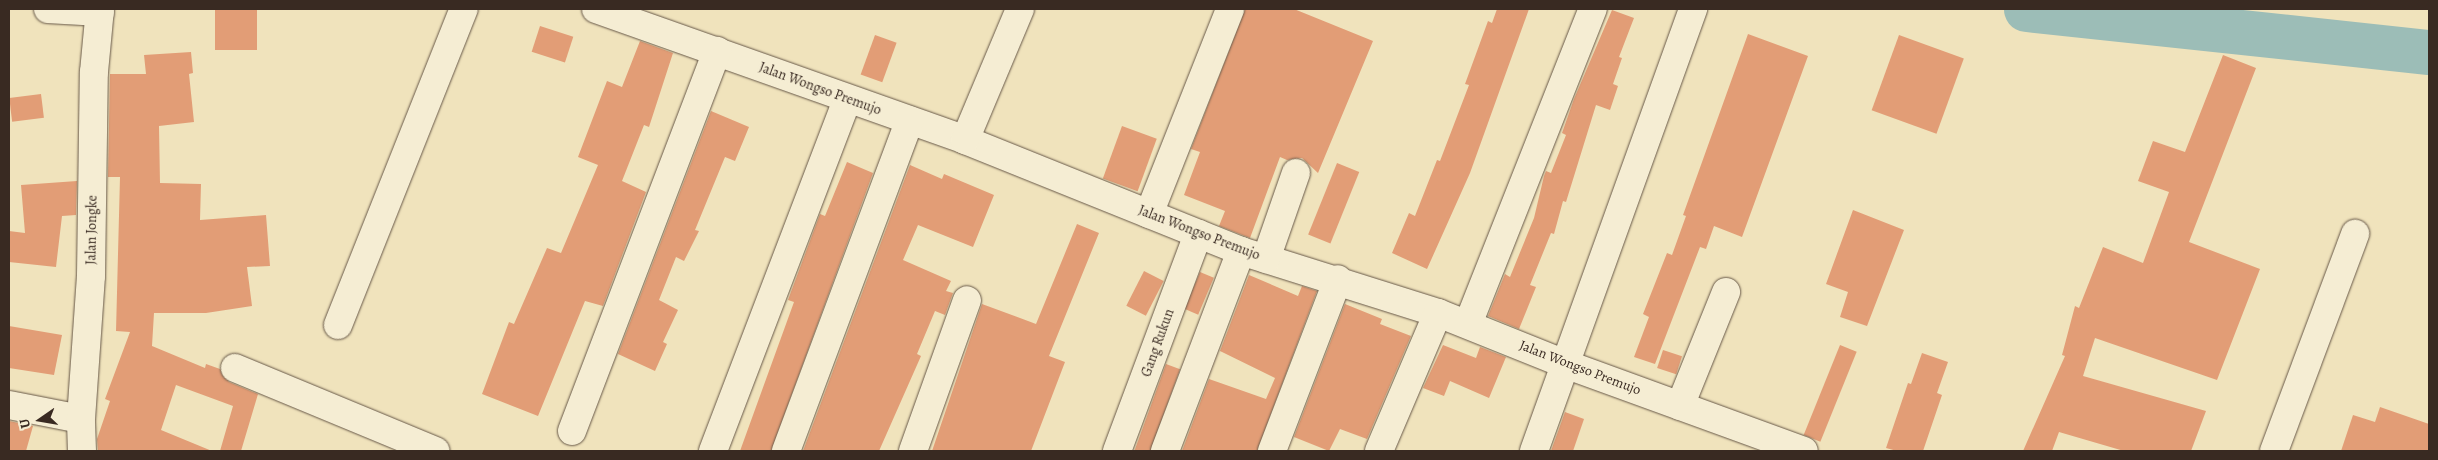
<!DOCTYPE html>
<html>
<head>
<meta charset="utf-8">
<style>
	body { margin:0 }
	#map { position:relative; width:2438px; height:460px; overflow:hidden; background:#f0e3bc; font-family:Alegreya,serif }
	div>[style] { position:absolute }
	.river>* { height:45px; margin:-22.5px; padding:0 22.5px; transform-origin:22.5px; border-radius:22.5px; background:#9cbdb7 }
	.building>* { inset:0; background:#e29d76; transform-origin:0 0 }
	.roads { filter:drop-shadow(0 0 1px #675848) drop-shadow(0 0 1px #675848) }
	.minor>* { height:28px; margin:-14px; padding:0 14px; transform-origin:14px; border-radius:14px; background:#f5edd3 }
	span { translate:-50% -50%; white-space:nowrap; text-align:center; line-height:1.15; -webkit-text-stroke:4px #f5edd3; paint-order:stroke }
	.street-label { font-size:14px; color:#392a22 }
	.frame { position:absolute; inset:0; border:10px solid #392a22; pointer-events:none }
	.north { position:absolute; left:15px; top:395px; width:50px; height:50px; -webkit-text-stroke:4px #f5edd3; paint-order:stroke; rotate:257deg; font-size:14px; font-weight:700; line-height:20px; text-align:center; color:#392a22 }
	.north::after { content:''; display:block; margin:auto; width:18px; height:22px; background:#392a22; clip-path:polygon(50% 0,100% 100%,50% 72%,0 100%) }
</style>
</head>
<body>
<div id="map">
	<div class="river">
		<i style="left:2026px;top:9px;width:405px;rotate:6.1deg"></i>
	</div>
	<div class="building">
		<i style="left:215px;top:9px;width:42px;height:41px"></i>
		<i style="clip-path:polygon(1245px 9px,1294px 9px,1373px 41px,1318px 173px,1302px 158px,1287px 160px,1280px 157px,1250px 238px,1219px 226px,1225px 211px,1184px 195px,1200px 152px,1191px 149px)"></i>
		<i style="clip-path:polygon(1497px 9px,1529px 9px,1470px 173px,1427px 269px,1392px 253px,1409px 213px,1415px 216px,1437px 160px,1440px 161px,1469px 85px,1465px 84px,1488px 21px,1492px 23px)"></i>
		<i style="clip-path:polygon(1612px 10px,1634px 18px,1619px 57px,1622px 58px,1613px 84px,1618px 86px,1610px 110px,1596px 105px,1566px 202px,1563px 201px,1554px 234px,1551px 233px,1530px 285px,1536px 287px,1519px 329px,1488px 316px,1505px 274px,1510px 277px,1534px 218px,1544px 176px,1546px 171px,1551px 173px,1566px 135px,1562px 133px,1574px 99px)"></i>
		<i style="left:540px;top:26px;width:35px;height:27px;rotate:18deg"></i>
		<i style="clip-path:polygon(1748px 34px,1808px 56px,1742px 237px,1714px 226px,1706px 249px,1700px 247px,1655px 364px,1634px 357px,1649px 317px,1643px 314px,1667px 253px,1672px 255px,1686px 216px,1683px 215px)"></i>
		<i style="left:875px;top:35px;width:23px;height:42px;rotate:20deg"></i>
		<i style="left:1899px;top:35px;width:69px;height:80px;rotate:20deg"></i>
		<i style="clip-path:polygon(640px 41px,673px 53px,649px 127px,644px 125px,622px 181px,646px 192px,603px 306px,585px 301px,538px 416px,482px 394px,509px 322px,514px 324px,547px 248px,561px 253px,598px 165px,578px 157px,607px 81px,622px 87px)"></i>
		<i style="clip-path:polygon(191px 52px,193px 73px,189px 74px,194px 122px,159px 126px,160px 183px,201px 184px,200px 220px,266px 215px,270px 266px,247px 267px,252px 306px,206px 313px,154px 313px,152px 346px,205px 368px,206px 364px,220px 369px,229px 382px,258px 394px,241px 451px,220px 451px,233px 406px,176px 385px,161px 430px,212px 451px,98px 451px,97px 439px,110px 401px,105px 399px,130px 332px,116px 331px,120px 177px,108px 177px,110px 74px,146px 74px,144px 55px)"></i>
		<i style="clip-path:polygon(2223px 55px,2256px 68px,2189px 242px,2260px 269px,2217px 380px,2095px 338px,2083px 376px,2206px 411px,2191px 451px,2124px 451px,2059px 432px,2052px 451px,2023px 451px,2065px 356px,2062px 355px,2075px 306px,2079px 308px,2103px 247px,2143px 263px,2169px 192px,2138px 181px,2153px 141px,2185px 152px)"></i>
		<i style="left:41px;top:94px;width:24px;height:32px;rotate:83deg"></i>
		<i style="clip-path:polygon(711px 111px,749px 127px,735px 161px,725px 157px,695px 230px,699px 231px,684px 261px,676px 257px,659px 300px,678px 310px,663px 342px,667px 344px,655px 371px,618px 354px)"></i>
		<i style="left:1122px;top:126px;width:37px;height:56px;rotate:20deg"></i>
		<i style="clip-path:polygon(847px 162px,873px 173px,771px 451px,740px 451px,794px 302px,788px 300px,820px 214px,825px 216px)"></i>
		<i style="left:1337px;top:163px;width:24px;height:77px;rotate:22deg"></i>
		<i style="clip-path:polygon(910px 165px,942px 179px,944px 174px,994px 195px,973px 247px,918px 225px,903px 260px,951px 281px,946px 291px,953px 293px,945px 315px,935px 311px,917px 354px,921px 356px,879px 451px,803px 451px)"></i>
		<i style="clip-path:polygon(77px 181px,76px 215px,62px 216px,56px 267px,9px 262px,9px 231px,25px 233px,21px 185px)"></i>
		<i style="clip-path:polygon(1853px 210px,1904px 230px,1867px 326px,1840px 317px,1848px 292px,1826px 284px)"></i>
		<i style="clip-path:polygon(1077px 224px,1099px 233px,1049px 356px,1065px 362px,1031px 451px,932px 451px,982px 304px,1036px 324px)"></i>
		<i style="left:1144px;top:271px;width:22px;height:39px;rotate:27deg"></i>
		<i style="left:1200px;top:272px;width:15px;height:40px;rotate:23deg"></i>
		<i style="clip-path:polygon(1249px 275px,1298px 296px,1302px 286px,1317px 291px,1257px 451px,1182px 451px,1209px 379px,1266px 399px,1275px 378px,1220px 351px)"></i>
		<i style="clip-path:polygon(1345px 304px,1382px 319px,1380px 324px,1411px 336px,1367px 439px,1340px 429px,1329px 451px,1294px 437px)"></i>
		<i style="clip-path:polygon(9px 326px,62px 335px,54px 375px,9px 368px)"></i>
		<i style="clip-path:polygon(1443px 345px,1476px 358px,1480px 347px,1506px 357px,1489px 398px,1450px 381px,1444px 396px,1423px 388px)"></i>
		<i style="left:1840px;top:345px;width:18px;height:97px;rotate:22deg"></i>
		<i style="left:1663px;top:350px;width:20px;height:19px;rotate:18deg"></i>
		<i style="clip-path:polygon(1922px 353px,1948px 362px,1937px 393px,1942px 395px,1923px 451px,1897px 451px,1886px 448px,1908px 383px,1911px 384px)"></i>
		<i style="left:1166px;top:364px;width:15px;height:93px;rotate:20deg"></i>
		<i style="clip-path:polygon(2380px 407px,2429px 424px,2429px 451px,2341px 451px,2353px 415px,2375px 422px)"></i>
		<i style="clip-path:polygon(1565px 412px,1584px 419px,1573px 451px,1551px 451px)"></i>
		<i style="clip-path:polygon(9px 421px,33px 426px,26px 451px,9px 451px)"></i>
	</div>
	<div class="roads">
		<div class="minor">
			<i style="left:48px;top:9px;width:52px;rotate:3.3deg"></i>
			<i style="left:596px;top:9px;width:392px;rotate:19.5deg"></i>
			<i style="left:965px;top:140px;width:297px;rotate:21.9deg"></i>
			<i style="left:1241px;top:251px;width:207px;rotate:17.5deg"></i>
			<i style="left:1438px;top:313px;width:137px;rotate:21.9deg"></i>
			<i style="left:1565px;top:364px;width:254px;rotate:20deg"></i>
			<i style="left:965px;top:140px;width:142px;rotate:-67.2deg"></i>
			<i style="left:1149px;top:214px;width:220px;rotate:-68.4deg"></i>
			<i style="left:1266px;top:259px;width:91px;rotate:-70.8deg"></i>
			<i style="left:1468px;top:324px;width:339px;rotate:-68.4deg"></i>
			<i style="left:338px;top:325px;width:340px;rotate:-68.3deg"></i>
			<i style="left:235px;top:368px;width:217px;rotate:22.5deg"></i>
			<i style="left:9px;top:405px;width:73px;rotate:11deg"></i>
			<i style="left:1680px;top:406px;width:123px;rotate:-68deg"></i>
			<i style="left:572px;top:431px;width:407px;rotate:-69.1deg"></i>
			<i style="left:82px;top:451px;width:32px;rotate:-92deg"></i>
			<i style="left:81px;top:419px;width:143px;rotate:-86deg"></i>
			<i style="left:91px;top:276px;width:204px;rotate:-89.2deg"></i>
			<i style="left:94px;top:72px;width:63px;rotate:-84.6deg"></i>
			<i style="left:713px;top:451px;width:376px;rotate:-69.1deg"></i>
			<i style="left:786px;top:451px;width:353px;rotate:-69.5deg"></i>
			<i style="left:913px;top:451px;width:160px;rotate:-70.3deg"></i>
			<i style="left:1117px;top:451px;width:232px;rotate:-69.5deg"></i>
			<i style="left:1165px;top:451px;width:214px;rotate:-69.2deg"></i>
			<i style="left:1272px;top:451px;width:184px;rotate:-69deg"></i>
			<i style="left:1379px;top:451px;width:150px;rotate:-66.9deg"></i>
			<i style="left:1534px;top:451px;width:470px;rotate:-70.2deg"></i>
			<i style="left:2274px;top:451px;width:232px;rotate:-69.5deg"></i>
		</div>
	</div>
	<div class="street-label">
		<span style="left:820px;top:89px;rotate:20deg">Jalan Wongso Premujo</span>
		<span style="left:92px;top:230px;rotate:-89deg">Jalan Jongke</span>
		<span style="left:1199px;top:233px;rotate:21deg">Jalan Wongso Premujo</span>
		<span style="left:1158px;top:343px;rotate:-70deg">Gang Rukun</span>
		<span style="left:1580px;top:368px;rotate:21deg">Jalan Wongso Premujo</span>
	</div>
	<div class="frame"></div>
	<div class="north">U</div>
</div>
</body>
</html>
